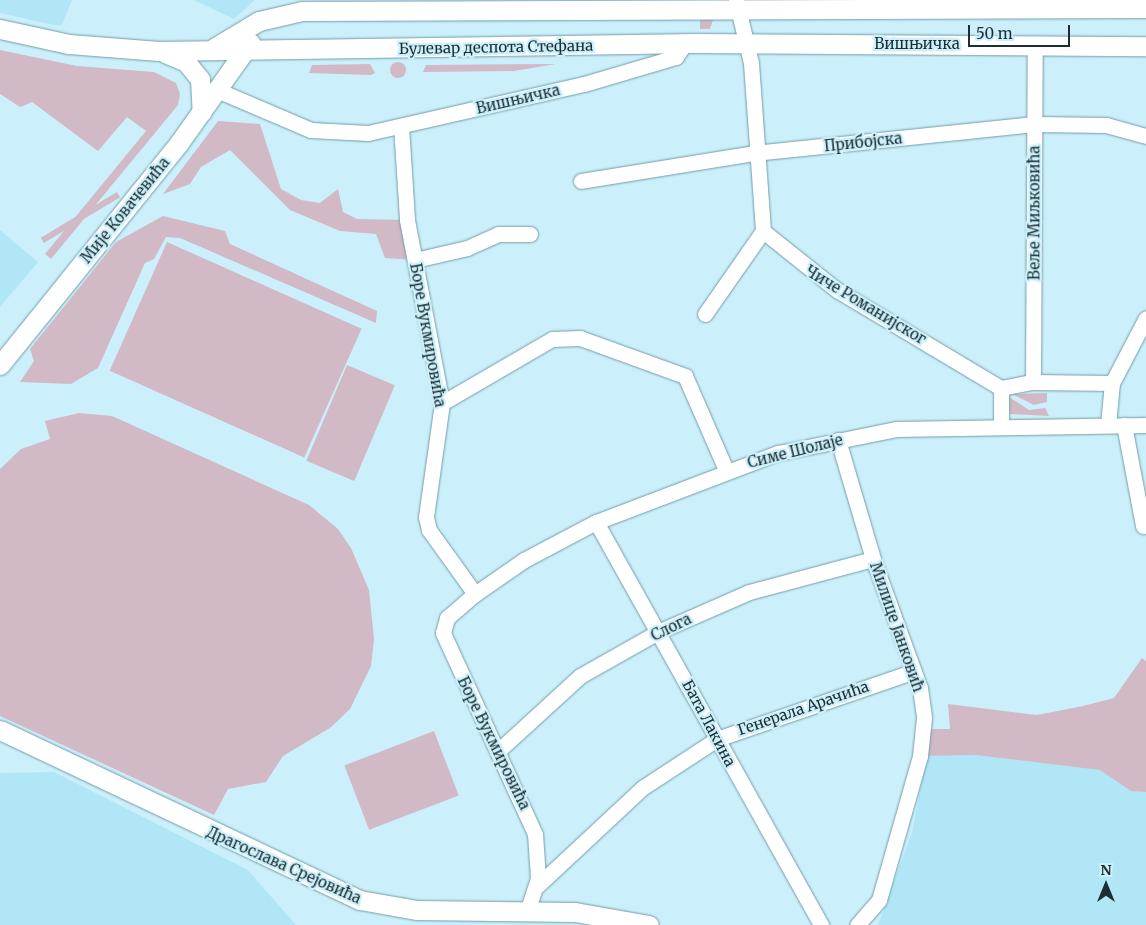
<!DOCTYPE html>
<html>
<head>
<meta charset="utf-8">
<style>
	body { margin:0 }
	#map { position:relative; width:1146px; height:925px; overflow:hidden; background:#ccf0fb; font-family:Merriweather,serif }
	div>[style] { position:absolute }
	.built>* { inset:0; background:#b1e6f7 }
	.green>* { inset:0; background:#d1b9c6; transform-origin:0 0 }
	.round { border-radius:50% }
	.roads { filter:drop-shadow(0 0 1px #729ca9) drop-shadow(0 0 1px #729ca9) }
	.minor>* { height:15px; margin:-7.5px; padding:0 7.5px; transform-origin:7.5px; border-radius:7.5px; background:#fff }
	.major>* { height:19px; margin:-9.5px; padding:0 9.5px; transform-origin:9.5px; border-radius:9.5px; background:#fff }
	span { translate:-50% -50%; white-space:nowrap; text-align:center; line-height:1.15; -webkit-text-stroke:4.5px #ccf0fb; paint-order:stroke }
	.street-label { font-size:15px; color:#1c2d33 }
	.north { position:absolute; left:1081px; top:860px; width:50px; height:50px; -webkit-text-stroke:4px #ccf0fb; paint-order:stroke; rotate:0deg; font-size:14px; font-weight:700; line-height:20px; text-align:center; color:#1c2d33 }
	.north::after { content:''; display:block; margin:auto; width:18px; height:22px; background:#1c2d33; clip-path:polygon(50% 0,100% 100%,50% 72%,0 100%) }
	.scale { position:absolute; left:968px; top:25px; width:102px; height:22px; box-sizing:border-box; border:2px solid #1c2d33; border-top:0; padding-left:6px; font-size:15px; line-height:18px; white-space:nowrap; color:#1c2d33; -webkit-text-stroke:4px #ccf0fb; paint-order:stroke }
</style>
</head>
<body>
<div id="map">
	<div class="built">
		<i style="clip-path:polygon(0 0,72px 0,62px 25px,53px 25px,0 13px)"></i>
		<i style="clip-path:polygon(194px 0,255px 0,234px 19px)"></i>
		<i style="clip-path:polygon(0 230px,38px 262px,0 307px)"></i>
		<i style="clip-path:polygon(931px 734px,1146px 777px,1146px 925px,878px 925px,912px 832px)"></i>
		<i style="clip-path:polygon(54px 772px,248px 870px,296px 925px,0 925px,0 773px)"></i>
	</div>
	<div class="green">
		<i style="clip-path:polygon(700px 13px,713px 20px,710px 29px,700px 29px)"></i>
		<i style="clip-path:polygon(0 50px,77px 66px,154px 72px,176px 83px,180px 94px,178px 105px,51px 259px,45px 254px,146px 131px,127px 117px,98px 151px,32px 102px,20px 107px,0 94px)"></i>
		<i class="round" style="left:390px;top:62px;width:16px;height:16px"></i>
		<i style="clip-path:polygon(370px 64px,375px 73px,371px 75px,309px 73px,312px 65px)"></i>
		<i style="clip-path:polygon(556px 64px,514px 71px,423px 72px,426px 65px)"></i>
		<i style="clip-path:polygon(218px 121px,260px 124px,281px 189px,301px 200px,320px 203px,338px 189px,343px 212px,357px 219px,407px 220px,415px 260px,385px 258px,376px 234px,340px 231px,290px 210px,230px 150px,201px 167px,190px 184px,163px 194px)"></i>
		<i style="left:117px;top:192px;width:6px;height:89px;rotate:59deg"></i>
		<i style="clip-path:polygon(163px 216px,225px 231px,230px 244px,377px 311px,376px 323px,180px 238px,166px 237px,154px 259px,145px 263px,98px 368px,71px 384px,20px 382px,34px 361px,30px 349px,116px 242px)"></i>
		<i style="left:167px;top:242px;width:213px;height:141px;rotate:24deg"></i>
		<i style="left:347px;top:365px;width:52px;height:104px;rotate:23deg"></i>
		<i style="clip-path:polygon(1047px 393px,1047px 402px,1034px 405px,1012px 394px)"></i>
		<i style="clip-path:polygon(1009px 397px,1029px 410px,1045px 408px,1049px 416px,1010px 414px)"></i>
		<i style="clip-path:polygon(79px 413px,112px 416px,309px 505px,338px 529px,351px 548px,369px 590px,374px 639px,371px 666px,350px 709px,330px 728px,283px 756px,266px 782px,228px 789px,214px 815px,0 716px,0 469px,21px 449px,50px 439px,45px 421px)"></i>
		<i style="clip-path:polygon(1142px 658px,1146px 661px,1146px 792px,1131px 791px,1100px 770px,976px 755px,920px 756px,923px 729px,950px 729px,948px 704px,1037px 715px,1083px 706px,1114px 698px)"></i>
		<i style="left:434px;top:731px;width:69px;height:96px;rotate:69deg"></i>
	</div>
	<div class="roads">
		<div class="minor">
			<i style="left:736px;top:0;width:65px;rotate:76.6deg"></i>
			<i style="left:751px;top:63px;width:168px;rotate:85.9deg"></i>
			<i style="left:763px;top:231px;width:95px;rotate:38.6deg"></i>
			<i style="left:837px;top:290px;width:191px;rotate:30.9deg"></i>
			<i style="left:1001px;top:388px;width:38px;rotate:90deg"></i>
			<i style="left:217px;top:90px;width:102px;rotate:23.1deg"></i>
			<i style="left:311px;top:130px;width:57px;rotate:3deg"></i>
			<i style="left:368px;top:133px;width:221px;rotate:-12.8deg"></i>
			<i style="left:584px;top:84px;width:96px;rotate:-16.4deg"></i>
			<i style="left:676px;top:57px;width:17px;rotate:-57deg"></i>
			<i style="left:401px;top:126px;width:94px;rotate:86.3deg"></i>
			<i style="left:407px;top:220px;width:186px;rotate:79.2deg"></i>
			<i style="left:442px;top:403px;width:115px;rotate:98deg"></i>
			<i style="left:426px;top:517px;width:13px;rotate:77deg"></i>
			<i style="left:429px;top:530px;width:79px;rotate:54.3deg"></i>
			<i style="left:581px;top:181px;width:175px;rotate:-9.2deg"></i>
			<i style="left:754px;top:153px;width:282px;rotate:-5.9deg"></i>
			<i style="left:1035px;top:124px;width:71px;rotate:0.8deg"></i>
			<i style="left:1106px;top:125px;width:41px;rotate:15.4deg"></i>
			<i style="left:415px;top:260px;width:53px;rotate:-13deg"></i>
			<i style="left:467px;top:248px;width:34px;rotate:-24deg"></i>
			<i style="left:498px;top:234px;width:32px"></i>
			<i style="left:705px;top:314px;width:101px;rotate:-55.1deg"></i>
			<i style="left:1033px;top:382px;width:337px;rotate:-89.7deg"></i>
			<i style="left:1001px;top:388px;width:33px;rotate:-11deg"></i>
			<i style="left:1033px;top:382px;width:79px;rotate:0.7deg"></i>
			<i style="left:442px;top:403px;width:127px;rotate:-30.2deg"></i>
			<i style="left:552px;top:339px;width:28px;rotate:-2deg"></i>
			<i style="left:580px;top:338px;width:112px;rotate:19.9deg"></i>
			<i style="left:685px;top:376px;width:103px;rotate:66.4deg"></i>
			<i style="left:1108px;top:425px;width:42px;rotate:-84.6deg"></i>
			<i style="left:1112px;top:383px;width:73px;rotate:-62.4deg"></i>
			<i style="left:1124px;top:425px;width:103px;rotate:79.3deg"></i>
			<i style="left:838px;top:440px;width:124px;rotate:73.6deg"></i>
			<i style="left:873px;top:559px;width:137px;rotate:70deg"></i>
			<i style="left:920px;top:688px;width:30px;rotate:82deg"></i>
			<i style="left:924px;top:718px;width:38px;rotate:96deg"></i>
			<i style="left:920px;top:756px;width:150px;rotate:105.9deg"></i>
			<i style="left:879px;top:900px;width:33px;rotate:131deg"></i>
			<i style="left:596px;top:522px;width:462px;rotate:60.8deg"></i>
			<i style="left:498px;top:751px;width:111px;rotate:-42.4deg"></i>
			<i style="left:580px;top:676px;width:92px;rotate:-29.4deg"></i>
			<i style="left:660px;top:631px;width:97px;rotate:-23.7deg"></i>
			<i style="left:749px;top:592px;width:128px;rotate:-14.9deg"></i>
			<i style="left:536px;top:887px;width:145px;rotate:-43deg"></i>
			<i style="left:642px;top:788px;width:90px;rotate:-33.2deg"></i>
			<i style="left:717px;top:739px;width:208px;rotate:-19deg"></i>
			<i style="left:527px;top:912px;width:36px;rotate:-72deg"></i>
			<i style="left:538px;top:878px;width:44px;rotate:-93.9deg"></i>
			<i style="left:535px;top:834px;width:221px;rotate:-114.6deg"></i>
			<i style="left:443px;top:633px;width:16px;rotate:-75deg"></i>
			<i style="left:447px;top:618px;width:37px;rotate:-41deg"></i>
			<i style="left:475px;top:594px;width:60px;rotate:-34.8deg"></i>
			<i style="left:524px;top:560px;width:81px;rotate:-27.8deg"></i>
			<i style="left:596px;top:522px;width:195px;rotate:-20.8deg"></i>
			<i style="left:778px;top:453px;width:120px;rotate:-11.5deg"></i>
			<i style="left:896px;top:429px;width:250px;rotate:-0.9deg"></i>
		</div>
		<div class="major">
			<i style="left:0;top:29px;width:71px;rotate:12.3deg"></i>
			<i style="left:69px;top:44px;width:90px;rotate:4.4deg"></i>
			<i style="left:159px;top:51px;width:537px;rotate:-0.85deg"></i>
			<i style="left:696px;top:43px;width:450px;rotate:0.4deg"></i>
			<i style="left:214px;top:48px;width:52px;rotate:-31deg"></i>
			<i style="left:259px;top:21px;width:44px;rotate:-13.1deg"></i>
			<i style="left:302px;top:11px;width:844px;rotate:-0.2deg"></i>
			<i style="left:165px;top:53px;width:23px;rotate:23deg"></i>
			<i style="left:186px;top:62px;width:22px;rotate:51deg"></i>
			<i style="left:200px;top:79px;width:33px;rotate:87deg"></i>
			<i style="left:0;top:365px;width:285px;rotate:-51.1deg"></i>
			<i style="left:179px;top:143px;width:123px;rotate:-54.6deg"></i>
			<i style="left:0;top:730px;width:398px;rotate:25.3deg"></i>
			<i style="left:360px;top:900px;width:58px;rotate:10deg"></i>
			<i style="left:417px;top:910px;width:158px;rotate:0.7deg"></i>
			<i style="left:575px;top:912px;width:75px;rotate:10deg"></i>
		</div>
	</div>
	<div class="street-label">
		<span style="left:917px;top:44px">Вишњичка</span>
		<span style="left:496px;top:47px;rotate:-1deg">Булевар деспота Стефана</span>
		<span style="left:518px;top:99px;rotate:-13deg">Вишњичка</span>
		<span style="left:863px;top:142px;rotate:-6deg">Прибојска</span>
		<span style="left:125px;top:210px;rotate:-51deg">Мије Ковачевића</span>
		<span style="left:1034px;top:213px;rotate:-90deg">Веље Миљковића</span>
		<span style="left:866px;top:305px;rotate:31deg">Чиче Романијског</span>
		<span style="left:428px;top:335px;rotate:80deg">Боре Вукмировића</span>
		<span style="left:795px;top:451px;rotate:-14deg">Симе Шолаје</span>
		<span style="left:671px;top:627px;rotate:-26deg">Слога</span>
		<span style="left:897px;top:627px;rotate:71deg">Милице Јанковић</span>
		<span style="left:803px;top:708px;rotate:-19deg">Генерала Арачића</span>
		<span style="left:709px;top:723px;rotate:62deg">Бата Лакина</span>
		<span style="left:494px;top:743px;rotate:64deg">Боре Вукмировића</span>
		<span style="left:284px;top:865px;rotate:24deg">Драгослава Срејовића</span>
	</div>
	<div class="north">N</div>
	<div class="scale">50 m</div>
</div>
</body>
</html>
